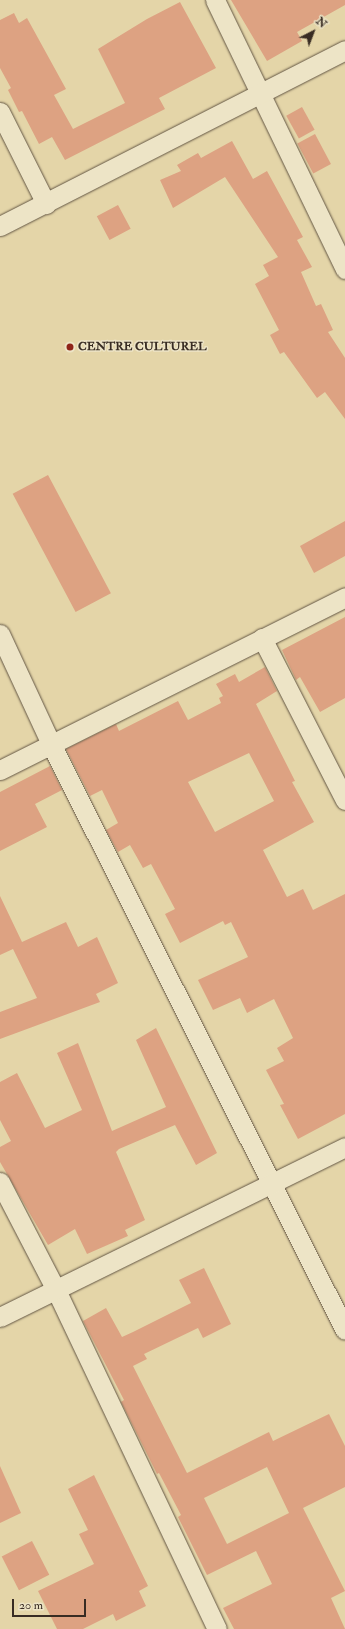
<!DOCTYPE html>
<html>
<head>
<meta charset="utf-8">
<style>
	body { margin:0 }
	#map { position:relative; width:345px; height:1629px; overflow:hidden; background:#e4d5a8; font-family:"IM FELL Double Pica",serif }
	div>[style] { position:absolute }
	.building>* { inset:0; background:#dda282; transform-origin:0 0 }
	.roads { filter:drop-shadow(0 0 1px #635644) drop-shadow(0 0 1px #635644) }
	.street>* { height:19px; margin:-9.5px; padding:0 9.5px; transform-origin:9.5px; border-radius:9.5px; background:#ede4c6 }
	.dots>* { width:11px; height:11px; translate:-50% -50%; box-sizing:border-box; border:2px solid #ede4c6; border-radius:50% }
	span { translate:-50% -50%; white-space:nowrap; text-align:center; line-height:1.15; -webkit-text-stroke:3px #ede4c6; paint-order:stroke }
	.poi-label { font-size:12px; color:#382c23; font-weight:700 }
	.left { translate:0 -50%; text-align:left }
	.north { position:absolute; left:293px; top:12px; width:40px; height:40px; -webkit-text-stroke:3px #ede4c6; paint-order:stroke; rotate:42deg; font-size:11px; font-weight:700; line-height:16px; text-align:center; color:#382c23 }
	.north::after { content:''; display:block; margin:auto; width:14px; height:18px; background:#382c23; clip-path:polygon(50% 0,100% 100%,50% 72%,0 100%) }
	.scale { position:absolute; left:12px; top:1599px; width:74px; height:18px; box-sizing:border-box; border:2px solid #382c23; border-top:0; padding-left:5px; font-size:12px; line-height:14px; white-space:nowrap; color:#382c23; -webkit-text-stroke:3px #ede4c6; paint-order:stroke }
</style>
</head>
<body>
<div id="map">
	<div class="building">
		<i style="clip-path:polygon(231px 0,345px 0,345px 5px,297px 32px,302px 41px,267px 61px)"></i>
		<i style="clip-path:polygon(180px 2px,216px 68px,159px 98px,165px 109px,65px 160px,52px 137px,39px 144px,22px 111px,19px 112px,8px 90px,11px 88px,0 68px,0 20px,14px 13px,19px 23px,27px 18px,66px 89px,54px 95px,73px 129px,125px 103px,98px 49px,147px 19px)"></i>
		<i style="left:302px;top:107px;width:26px;height:18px;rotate:61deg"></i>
		<i style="left:315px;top:134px;width:34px;height:20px;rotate:62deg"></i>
		<i style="clip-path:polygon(232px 141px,253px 179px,267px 171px,303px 237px,297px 240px,312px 267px,301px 272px,316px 306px,321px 304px,333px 330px,328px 332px,345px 358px,345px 419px,325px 392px,317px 398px,284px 352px,280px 354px,270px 335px,279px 330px,255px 284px,269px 276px,263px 265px,278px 257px,225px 177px,173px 208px,160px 180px,181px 171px,177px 165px,198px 153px,201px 158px)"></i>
		<i style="left:118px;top:205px;width:27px;height:24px;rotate:62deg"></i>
		<i style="left:48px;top:475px;width:134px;height:40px;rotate:62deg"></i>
		<i style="clip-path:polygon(345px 521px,345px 556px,314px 573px,300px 546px)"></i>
		<i style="clip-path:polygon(345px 617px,345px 698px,320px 712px,300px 677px,296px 680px,282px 650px)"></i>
		<i style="clip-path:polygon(evenodd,265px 667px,277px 691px,256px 704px,295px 781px,292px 782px,314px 822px,263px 850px,287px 897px,303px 889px,313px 910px,345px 894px,345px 1114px,298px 1139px,280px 1105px,284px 1104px,266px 1070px,284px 1061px,277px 1048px,293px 1038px,274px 999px,247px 1013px,240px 998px,213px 1010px,198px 980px,248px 957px,231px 922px,225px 925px,223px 921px,180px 943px,165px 914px,175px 909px,151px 864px,143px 868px,130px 845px,118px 852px,106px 830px,118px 823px,102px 790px,90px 796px,66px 749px,116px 724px,119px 731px,178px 701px,188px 720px,221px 703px,219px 698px,223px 696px,216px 684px,235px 674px,239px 682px,265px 667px,249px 753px,274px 801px,215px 832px,188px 782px,249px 753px)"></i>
		<i style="clip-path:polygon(50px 766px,62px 790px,35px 804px,47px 827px,0 851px,0 792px)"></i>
		<i style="clip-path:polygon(0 896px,22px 942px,66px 922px,78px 947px,97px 937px,118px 983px,96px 994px,100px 1002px,0 1039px,0 1012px,37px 998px,13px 949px,0 955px)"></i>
		<i style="clip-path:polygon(156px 1028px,217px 1153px,196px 1165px,175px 1125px,119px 1149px,116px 1152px,145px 1220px,125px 1230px,128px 1236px,87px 1254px,75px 1229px,48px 1245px,0 1162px,0 1147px,11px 1141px,0 1120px,0 1082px,17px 1073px,45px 1128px,82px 1110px,57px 1053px,78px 1043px,112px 1131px,166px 1107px,136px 1040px)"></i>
		<i style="clip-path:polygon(evenodd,204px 1268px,231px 1324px,203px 1338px,198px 1328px,144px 1354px,147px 1359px,133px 1366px,187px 1473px,269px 1432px,273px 1441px,329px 1414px,345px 1446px,345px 1487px,303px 1508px,345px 1591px,331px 1598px,345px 1629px,234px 1629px,223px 1608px,272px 1584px,256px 1551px,207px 1575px,178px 1517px,181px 1515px,159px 1473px,157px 1474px,121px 1402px,124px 1400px,83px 1321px,106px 1308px,122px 1337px,133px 1332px,191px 1303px,179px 1280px,204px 1268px,267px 1467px,289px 1513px,227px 1544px,204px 1498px,267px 1467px)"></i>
		<i style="clip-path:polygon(0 1466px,21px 1513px,0 1523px)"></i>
		<i style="clip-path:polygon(94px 1475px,148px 1586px,139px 1591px,146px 1606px,116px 1621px,113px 1614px,83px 1629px,57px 1629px,38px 1591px,94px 1564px,79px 1534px,88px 1530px,68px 1489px)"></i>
		<i style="left:32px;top:1541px;width:38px;height:34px;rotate:63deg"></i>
	</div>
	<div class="roads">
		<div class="street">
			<i style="left:215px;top:0;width:299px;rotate:64.2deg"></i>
			<i style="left:0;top:112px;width:103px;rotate:63.4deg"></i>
			<i style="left:0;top:226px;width:387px;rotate:-27deg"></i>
			<i style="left:0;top:634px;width:123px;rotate:65.1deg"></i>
			<i style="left:52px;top:746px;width:653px;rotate:63.36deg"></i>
			<i style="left:262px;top:638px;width:182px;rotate:62.9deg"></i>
			<i style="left:0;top:770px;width:386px;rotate:-26.6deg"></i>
			<i style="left:0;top:1182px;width:122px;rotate:62.6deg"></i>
			<i style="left:56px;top:1290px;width:375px;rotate:64.6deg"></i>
			<i style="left:0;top:1317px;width:385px;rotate:-26.2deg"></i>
		</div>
	</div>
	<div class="dots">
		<i style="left:70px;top:347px;background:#8f2418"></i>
	</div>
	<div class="poi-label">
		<span class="left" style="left:78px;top:347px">CENTRE CULTUREL</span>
	</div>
	<div class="north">N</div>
	<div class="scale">20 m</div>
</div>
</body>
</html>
